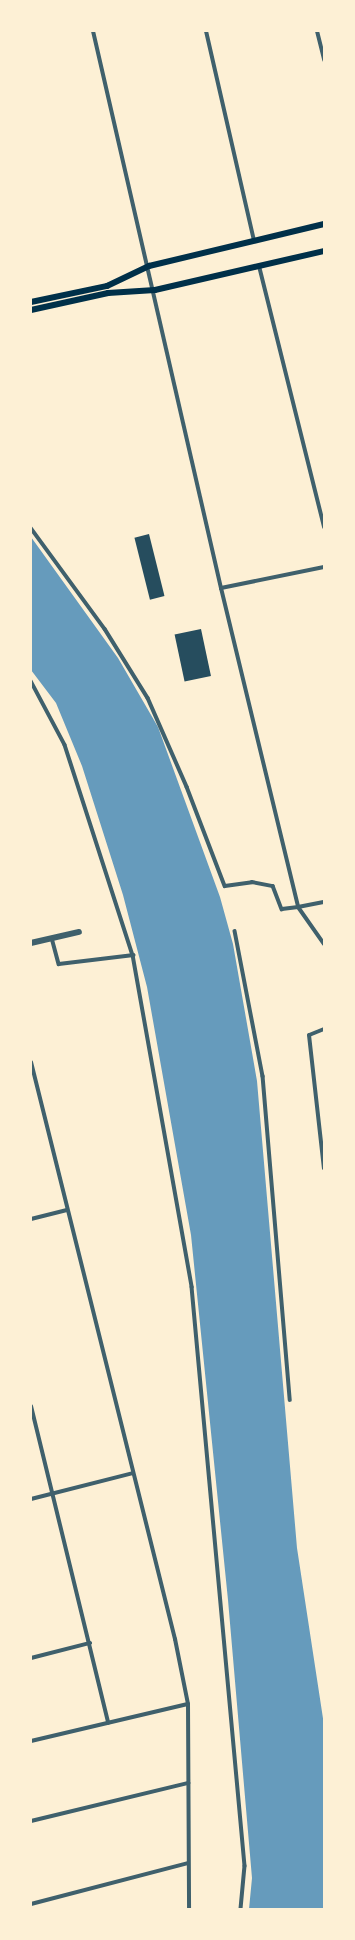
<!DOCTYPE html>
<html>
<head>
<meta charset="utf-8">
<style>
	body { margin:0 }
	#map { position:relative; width:355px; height:1940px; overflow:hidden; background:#fdf0d5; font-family:Overpass,sans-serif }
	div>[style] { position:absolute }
	.water>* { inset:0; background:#669bbc }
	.building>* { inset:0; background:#264d5e; transform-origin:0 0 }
	.pedestrian>* { height:3.5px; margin:-1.75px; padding:0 1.75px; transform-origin:1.75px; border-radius:1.75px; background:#3f606c }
	.minor>* { height:4px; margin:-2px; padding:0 2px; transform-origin:2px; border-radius:2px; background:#3f606c }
	.tertiary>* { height:5.5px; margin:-2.75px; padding:0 2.75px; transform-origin:2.75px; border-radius:2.75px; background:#3f606c }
	.secondary>* { height:6px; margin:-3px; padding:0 3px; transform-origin:3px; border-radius:3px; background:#003049 }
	span { translate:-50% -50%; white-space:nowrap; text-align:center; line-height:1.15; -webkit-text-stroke:3.5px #fdf0d5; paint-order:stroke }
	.frame { position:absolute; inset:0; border:32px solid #fdf0d5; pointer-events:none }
</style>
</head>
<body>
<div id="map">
	<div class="water">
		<i style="clip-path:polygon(31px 537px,118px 658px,158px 727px,220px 897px,233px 944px,257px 1081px,297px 1548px,324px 1725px,324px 1909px,249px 1909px,252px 1878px,228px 1600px,191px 1235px,147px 987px,123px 895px,82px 766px,56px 703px,31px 670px)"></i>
	</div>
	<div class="building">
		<i style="left:149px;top:534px;width:64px;height:15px;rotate:76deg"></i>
		<i style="left:201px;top:629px;width:48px;height:27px;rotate:78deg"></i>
	</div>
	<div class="pedestrian">
		<i style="left:31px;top:528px;width:125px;rotate:53.8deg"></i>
		<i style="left:105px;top:629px;width:81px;rotate:58.1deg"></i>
		<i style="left:148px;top:698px;width:97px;rotate:66.3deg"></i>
		<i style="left:187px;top:787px;width:106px;rotate:69deg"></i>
		<i style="left:225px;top:886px;width:27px;rotate:-8deg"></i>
		<i style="left:252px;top:882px;width:21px;rotate:11deg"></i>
		<i style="left:273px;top:886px;width:25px;rotate:69deg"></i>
		<i style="left:282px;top:909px;width:16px;rotate:-7deg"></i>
		<i style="left:31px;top:681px;width:72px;rotate:62deg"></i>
		<i style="left:65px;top:745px;width:221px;rotate:72.1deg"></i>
		<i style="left:235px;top:931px;width:148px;rotate:79.1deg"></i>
		<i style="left:263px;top:1076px;width:325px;rotate:85.2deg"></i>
		<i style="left:52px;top:938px;width:27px;rotate:75deg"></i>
		<i style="left:59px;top:964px;width:75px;rotate:-6.9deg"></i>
		<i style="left:133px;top:955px;width:337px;rotate:79.9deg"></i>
		<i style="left:192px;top:1287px;width:581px;rotate:84.77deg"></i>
		<i style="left:245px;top:1866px;width:43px;rotate:95.3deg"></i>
	</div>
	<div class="minor">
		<i style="left:93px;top:31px;width:572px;rotate:77.06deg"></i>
		<i style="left:221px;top:588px;width:328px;rotate:76.4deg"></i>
		<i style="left:298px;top:907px;width:45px;rotate:54.9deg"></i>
		<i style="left:206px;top:31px;width:214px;rotate:77.1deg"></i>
		<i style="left:317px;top:31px;width:30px;rotate:76deg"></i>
		<i style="left:259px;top:266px;width:269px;rotate:76deg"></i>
		<i style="left:221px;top:588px;width:105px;rotate:-11.5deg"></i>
		<i style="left:298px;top:907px;width:26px;rotate:-11deg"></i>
		<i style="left:324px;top:1029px;width:16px;rotate:158deg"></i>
		<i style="left:309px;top:1035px;width:134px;rotate:83.6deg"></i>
		<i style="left:31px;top:1062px;width:595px;rotate:75.99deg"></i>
		<i style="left:175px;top:1639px;width:66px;rotate:78.7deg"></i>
		<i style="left:188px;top:1704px;width:205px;rotate:89.7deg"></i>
		<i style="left:31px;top:1219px;width:37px;rotate:-14deg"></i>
		<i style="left:31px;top:1406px;width:326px;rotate:76.3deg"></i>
		<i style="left:31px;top:1499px;width:105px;rotate:-14.3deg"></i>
		<i style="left:31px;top:1658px;width:61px;rotate:-14.3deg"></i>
		<i style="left:31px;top:1741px;width:161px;rotate:-13.3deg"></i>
		<i style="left:31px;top:1821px;width:162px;rotate:-13.6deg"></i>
		<i style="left:31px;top:1904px;width:162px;rotate:-14.6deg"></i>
	</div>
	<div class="tertiary">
		<i style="left:31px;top:943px;width:49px;rotate:-12.9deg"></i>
	</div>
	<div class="secondary">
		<i style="left:31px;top:302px;width:78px;rotate:-11.9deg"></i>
		<i style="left:107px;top:286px;width:47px;rotate:-25.5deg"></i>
		<i style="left:149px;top:266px;width:180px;rotate:-13.5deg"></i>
		<i style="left:31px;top:310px;width:79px;rotate:-12.4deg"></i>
		<i style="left:108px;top:293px;width:47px;rotate:-3.7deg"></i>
		<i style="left:155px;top:290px;width:173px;rotate:-13deg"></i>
	</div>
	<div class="frame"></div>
</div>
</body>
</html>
